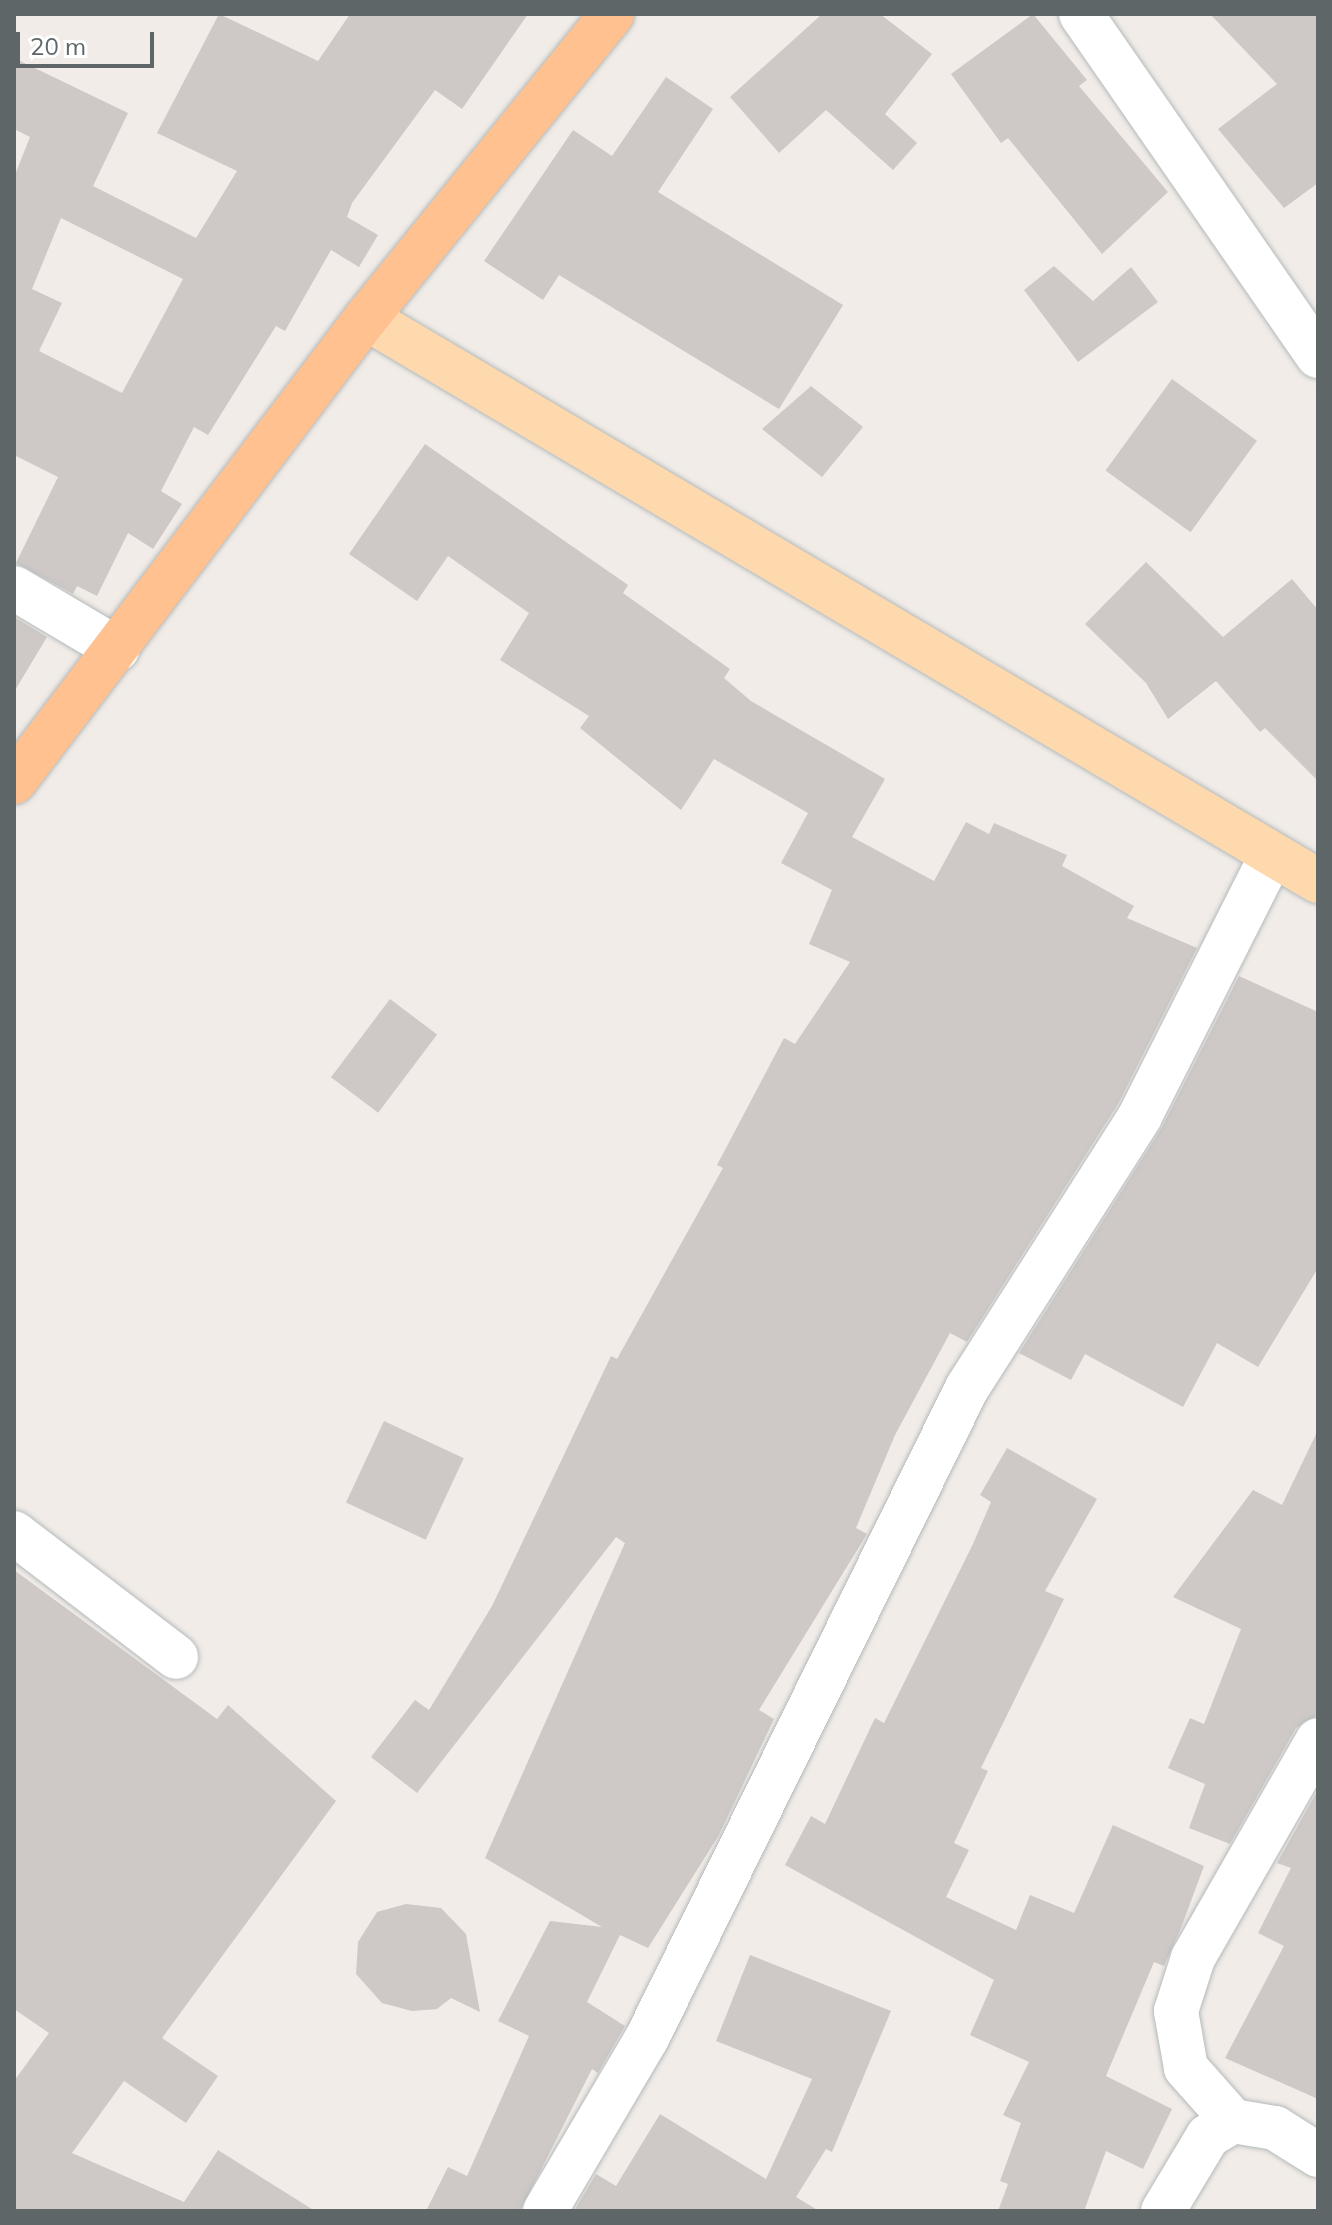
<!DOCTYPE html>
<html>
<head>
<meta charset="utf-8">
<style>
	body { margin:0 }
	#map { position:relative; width:1332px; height:2225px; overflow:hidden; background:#f1ece7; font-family:Mulish,sans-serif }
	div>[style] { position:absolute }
	.building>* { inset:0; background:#cec9c6; transform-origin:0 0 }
	.roads { filter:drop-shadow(0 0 2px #b4babc) drop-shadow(0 0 2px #b4babc) }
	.minor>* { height:44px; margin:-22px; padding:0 22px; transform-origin:22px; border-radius:22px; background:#fff }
	.major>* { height:44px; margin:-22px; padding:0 22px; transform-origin:22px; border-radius:22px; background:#ffd9ae }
	.highway>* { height:44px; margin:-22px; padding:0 22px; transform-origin:22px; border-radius:22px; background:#ffc190 }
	span { translate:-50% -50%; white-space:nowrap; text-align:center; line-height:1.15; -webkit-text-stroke:8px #fff; paint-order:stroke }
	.frame { position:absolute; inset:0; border:16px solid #5e6668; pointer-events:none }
	.scale { position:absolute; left:16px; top:32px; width:138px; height:36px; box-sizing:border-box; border:4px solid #5e6668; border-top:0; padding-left:10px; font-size:24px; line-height:28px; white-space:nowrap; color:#5e6668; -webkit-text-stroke:6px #fff; paint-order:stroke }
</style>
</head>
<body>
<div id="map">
	<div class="building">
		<i style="clip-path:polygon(evenodd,219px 14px,318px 61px,350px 14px,528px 14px,462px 109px,435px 90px,352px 203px,347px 217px,378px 235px,359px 267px,331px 250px,285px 331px,276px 326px,208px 435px,194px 427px,161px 491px,182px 504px,153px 549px,128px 533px,97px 596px,77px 586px,73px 594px,16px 563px,58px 477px,14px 455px,14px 177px,30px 137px,14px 129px,14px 58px,128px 113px,93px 186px,196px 238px,237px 171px,157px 133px,219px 14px,61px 218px,183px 279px,122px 393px,39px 351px,62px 303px,32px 289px,61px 218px)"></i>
		<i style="clip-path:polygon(822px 14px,880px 14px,932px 54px,885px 114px,917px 143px,893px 170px,826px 110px,779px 153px,730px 97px)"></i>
		<i style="clip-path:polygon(1033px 14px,1087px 80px,1079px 86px,1168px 192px,1102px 254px,1008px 138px,1001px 143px,951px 74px)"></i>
		<i style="clip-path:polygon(1210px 14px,1318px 14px,1318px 183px,1284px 208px,1218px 129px,1277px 84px)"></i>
		<i style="clip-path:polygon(666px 77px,713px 109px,658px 192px,843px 305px,779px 409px,559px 275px,543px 300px,484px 261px,573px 130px,612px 156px)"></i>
		<i style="clip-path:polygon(1054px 266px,1093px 301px,1131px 267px,1158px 302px,1078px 362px,1024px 290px)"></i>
		<i style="left:1172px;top:379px;width:105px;height:113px;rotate:36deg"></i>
		<i style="clip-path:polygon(811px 386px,863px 427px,822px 477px,762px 429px)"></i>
		<i style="clip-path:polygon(425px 444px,628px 585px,623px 593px,730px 669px,724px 678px,751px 701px,885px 779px,852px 837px,934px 881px,966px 822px,989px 834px,994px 823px,1067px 855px,1062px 866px,1134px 906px,1127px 918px,1197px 948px,1118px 1104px,967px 1342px,950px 1333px,895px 1435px,856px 1528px,867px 1534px,759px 1710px,774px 1719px,719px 1835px,648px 1948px,620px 1935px,587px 2002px,625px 2026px,598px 2073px,592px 2069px,520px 2211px,426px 2211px,448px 2167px,467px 2176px,529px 2036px,498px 2021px,550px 1921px,602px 1927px,485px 1858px,625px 1543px,616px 1537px,417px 1793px,371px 1757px,415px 1700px,429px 1710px,492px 1606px,611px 1356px,617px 1359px,723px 1168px,717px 1165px,784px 1038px,795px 1044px,850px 962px,809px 944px,832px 890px,781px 863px,808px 813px,714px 759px,681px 810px,580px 728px,589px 716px,500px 660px,529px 613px,448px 556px,417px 601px,349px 554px)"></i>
		<i style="clip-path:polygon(1146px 562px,1223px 637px,1292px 579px,1318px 610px,1318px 781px,1265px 728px,1260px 732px,1216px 681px,1168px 719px,1146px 683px,1085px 624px)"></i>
		<i style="clip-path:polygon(14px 617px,47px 637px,14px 692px)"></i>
		<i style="clip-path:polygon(1239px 976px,1318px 1012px,1318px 1268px,1258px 1367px,1217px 1343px,1183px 1407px,1085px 1354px,1071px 1380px,1019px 1353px,1161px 1129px)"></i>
		<i style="left:390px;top:999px;width:59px;height:98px;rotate:37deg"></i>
		<i style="left:384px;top:1421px;width:88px;height:90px;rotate:25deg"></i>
		<i style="clip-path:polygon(1318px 1430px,1318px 1715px,1296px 1728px,1230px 1844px,1189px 1828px,1205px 1784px,1168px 1768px,1190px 1718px,1204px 1724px,1241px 1629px,1173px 1597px,1253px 1490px,1282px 1505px)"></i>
		<i style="clip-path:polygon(1007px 1448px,1097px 1499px,1045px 1591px,1064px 1599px,981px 1768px,988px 1771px,954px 1843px,969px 1850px,946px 1897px,1016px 1930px,1030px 1895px,1074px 1913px,1113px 1825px,1204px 1866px,1181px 1928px,1164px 1966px,1154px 1962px,1106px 2076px,1172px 2109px,1143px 2169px,1106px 2151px,1084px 2211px,998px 2211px,1008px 2184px,1000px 2181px,1021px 2123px,1003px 2115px,1029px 2062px,970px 2035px,994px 1980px,785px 1865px,811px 1816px,825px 1824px,875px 1718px,884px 1723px,973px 1544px,991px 1502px,980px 1495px)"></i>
		<i style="clip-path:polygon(14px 1570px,217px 1719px,228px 1705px,336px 1801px,162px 2038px,218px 2076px,186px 2123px,124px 2081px,72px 2153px,184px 2202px,218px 2150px,315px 2211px,14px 2211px,14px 2081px,49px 2033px,14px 2009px)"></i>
		<i style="clip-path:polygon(1318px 1790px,1318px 2099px,1225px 2058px,1284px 1946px,1258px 1933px,1291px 1868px,1277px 1863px)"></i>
		<i style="clip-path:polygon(406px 1904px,441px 1908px,466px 1934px,480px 2012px,451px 1998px,437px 2009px,412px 2011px,382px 2003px,356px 1974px,358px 1942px,377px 1912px)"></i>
		<i style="clip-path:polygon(750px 1955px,891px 2011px,832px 2152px,826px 2149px,796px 2197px,819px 2211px,574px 2211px,596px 2174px,616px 2186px,660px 2114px,766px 2179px,812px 2079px,716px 2041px)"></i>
	</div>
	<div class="roads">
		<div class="minor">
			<i style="left:1081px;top:14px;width:416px;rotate:55.3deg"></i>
			<i style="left:14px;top:588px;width:120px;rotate:30.6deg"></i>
			<i style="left:14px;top:1533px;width:204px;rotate:37.4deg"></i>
			<i style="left:1233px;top:2121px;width:71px;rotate:-131.6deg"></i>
			<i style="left:1186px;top:2068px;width:58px;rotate:-100deg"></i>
			<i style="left:1176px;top:2011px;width:56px;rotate:-72.2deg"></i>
			<i style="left:1193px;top:1958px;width:251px;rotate:-60.2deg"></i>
			<i style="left:545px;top:2211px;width:201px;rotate:-59.5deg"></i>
			<i style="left:647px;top:2038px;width:724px;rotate:-63.79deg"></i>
			<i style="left:967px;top:1388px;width:322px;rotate:-57.5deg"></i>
			<i style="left:1140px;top:1116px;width:292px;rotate:-63.2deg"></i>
			<i style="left:1163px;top:2211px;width:87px;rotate:-59deg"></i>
			<i style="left:1208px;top:2136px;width:29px;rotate:-31deg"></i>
			<i style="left:1233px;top:2121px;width:43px;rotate:9.5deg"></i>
			<i style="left:1275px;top:2128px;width:51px;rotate:32.1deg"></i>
		</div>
		<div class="major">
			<i style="left:366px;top:318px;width:1106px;rotate:30.6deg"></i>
		</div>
		<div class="highway">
			<i style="left:14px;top:782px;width:582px;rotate:-52.82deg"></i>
			<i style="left:366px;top:318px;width:391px;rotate:-51deg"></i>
		</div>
	</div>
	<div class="frame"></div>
	<div class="scale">20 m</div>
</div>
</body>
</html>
